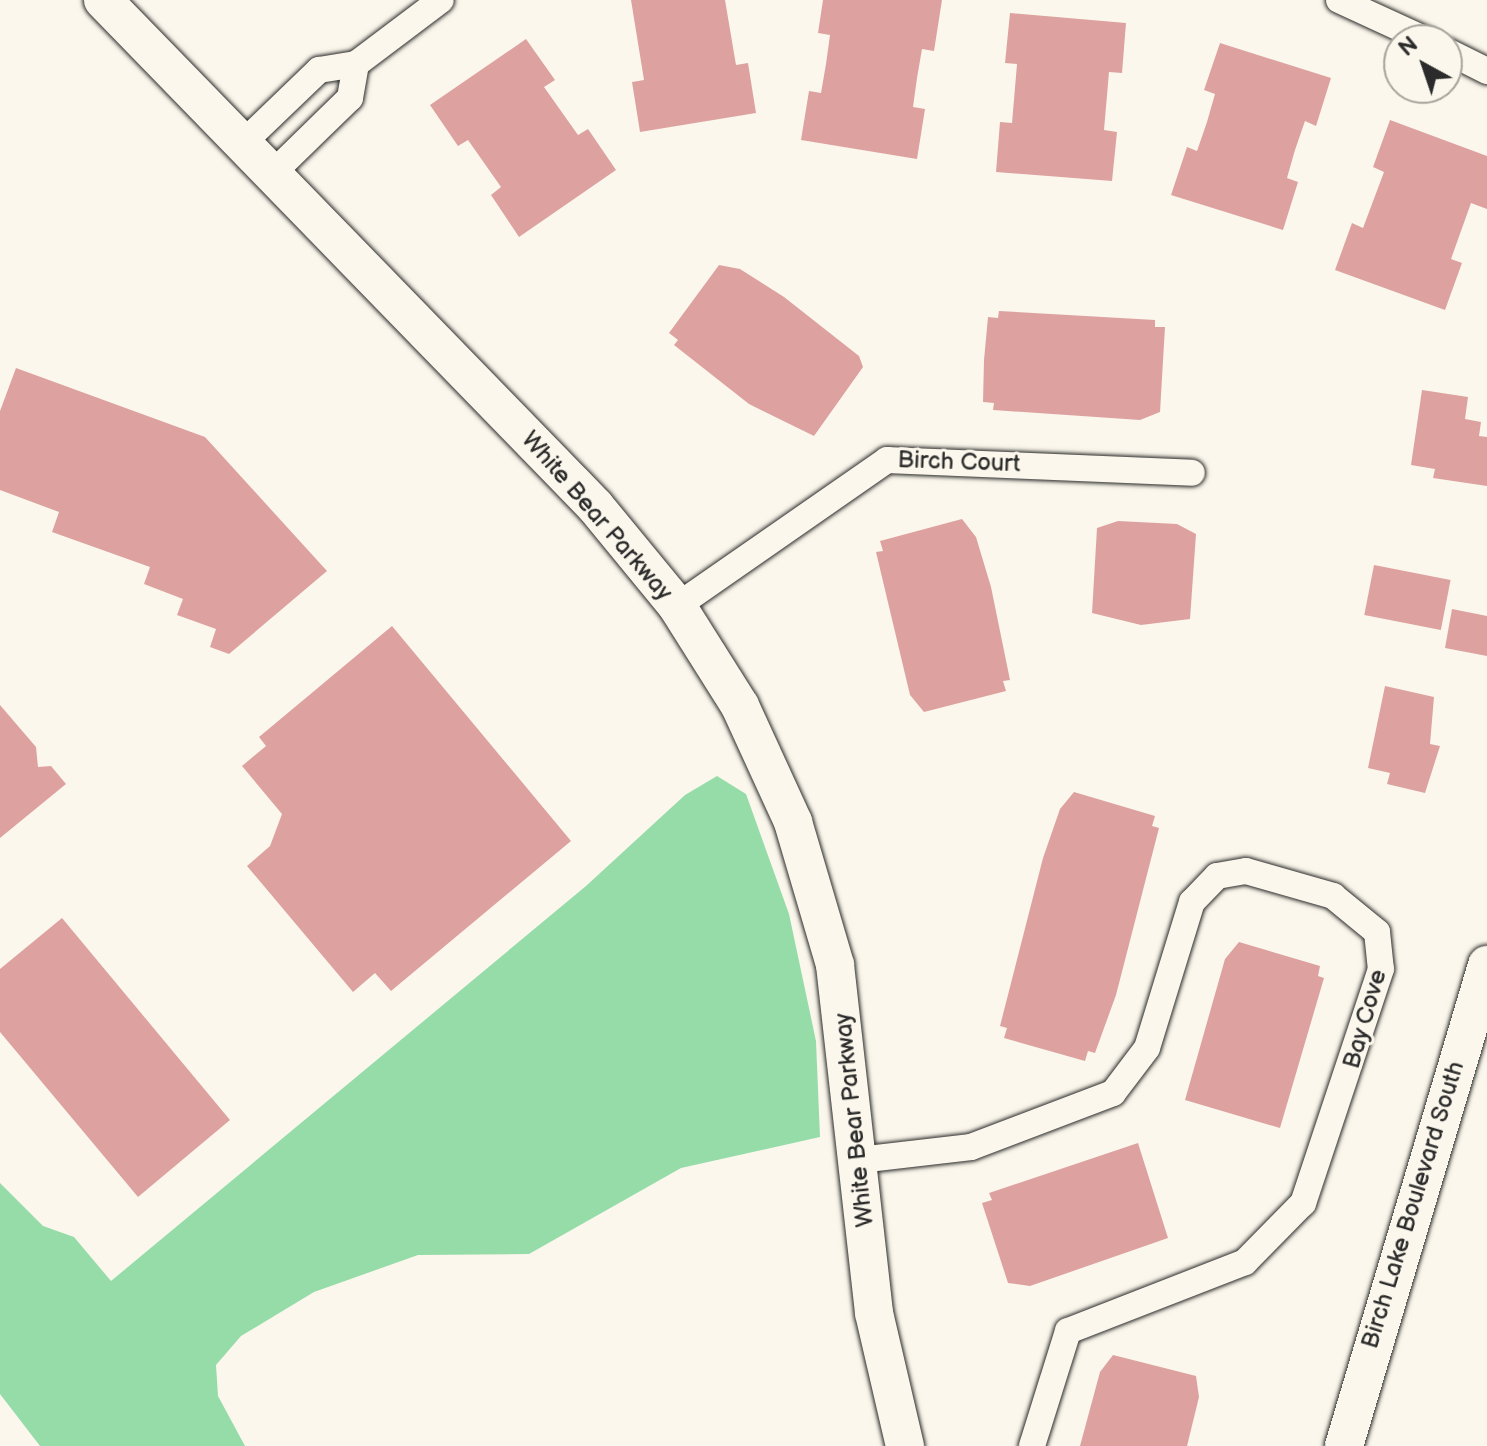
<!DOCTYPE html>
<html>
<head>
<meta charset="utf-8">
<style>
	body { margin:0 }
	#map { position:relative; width:1487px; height:1446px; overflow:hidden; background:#fbf7ec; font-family:"Balsamiq Sans",sans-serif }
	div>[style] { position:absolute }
	.green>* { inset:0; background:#96dca9 }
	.building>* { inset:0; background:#dda2a0; transform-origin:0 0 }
	.roads { filter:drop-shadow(0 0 2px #2b2b2b) drop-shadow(0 0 2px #2b2b2b) }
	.street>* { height:26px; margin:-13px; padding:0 13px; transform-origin:13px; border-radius:13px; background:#fbf7ec }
	.secondary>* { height:38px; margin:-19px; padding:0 19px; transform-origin:19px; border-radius:19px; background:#fbf7ec }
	span { translate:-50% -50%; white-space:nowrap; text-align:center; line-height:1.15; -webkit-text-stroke:6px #fbf7ec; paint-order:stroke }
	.street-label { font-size:24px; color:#2b2b2b }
	.north { position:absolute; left:1383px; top:24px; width:80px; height:80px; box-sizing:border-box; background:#fbf7ec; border:2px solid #a8a59f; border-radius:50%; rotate:320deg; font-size:22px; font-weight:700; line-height:32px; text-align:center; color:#2b2b2b }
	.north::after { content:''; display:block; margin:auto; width:28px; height:36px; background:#2b2b2b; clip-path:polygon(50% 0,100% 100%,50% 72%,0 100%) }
</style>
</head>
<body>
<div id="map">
	<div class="green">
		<i style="clip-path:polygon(717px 776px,746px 794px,789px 914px,816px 1041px,820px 1137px,681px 1168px,529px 1254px,418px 1255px,314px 1292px,241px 1336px,216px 1365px,218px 1396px,245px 1446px,40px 1446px,0 1394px,0 1183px,43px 1226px,74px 1237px,111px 1281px,586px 886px,685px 795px)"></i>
	</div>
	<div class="building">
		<i style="clip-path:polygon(631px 0,725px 0,736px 65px,748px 63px,756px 113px,640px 132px,632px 82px,644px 80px)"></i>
		<i style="clip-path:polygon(823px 0,942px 0,934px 51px,922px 49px,917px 78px,913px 107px,925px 109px,917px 159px,801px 140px,809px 91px,821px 93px,826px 64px,830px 35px,818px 33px)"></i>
		<i style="clip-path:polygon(1010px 13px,1126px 23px,1122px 73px,1109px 72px,1104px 130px,1117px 132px,1112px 181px,996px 172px,1000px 122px,1012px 123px,1017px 64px,1005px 63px)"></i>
		<i style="clip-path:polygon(526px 39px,555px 80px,544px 87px,578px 135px,588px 129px,616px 170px,519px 237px,491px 195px,501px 187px,468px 140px,458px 146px,430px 105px)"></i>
		<i style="clip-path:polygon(1220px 43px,1331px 78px,1316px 126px,1305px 121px,1295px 150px,1287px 178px,1298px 182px,1283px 230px,1171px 195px,1187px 147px,1197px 151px,1207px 122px,1215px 94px,1204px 90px)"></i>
		<i style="clip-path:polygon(1390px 120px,1487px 156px,1487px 209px,1471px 203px,1451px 259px,1462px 263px,1445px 310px,1335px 270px,1352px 223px,1363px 228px,1384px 172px,1373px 167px)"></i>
		<i style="clip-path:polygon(719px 265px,740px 269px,784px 297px,859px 356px,863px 367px,814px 436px,749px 404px,674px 345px,678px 340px,669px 333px)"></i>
		<i style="clip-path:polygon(999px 311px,1155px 320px,1155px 327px,1165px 327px,1160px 412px,1140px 420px,993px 410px,994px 403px,983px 402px,984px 360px,988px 317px,998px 318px)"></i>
		<i style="clip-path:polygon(16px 368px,205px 437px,327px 571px,229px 654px,210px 647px,216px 629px,177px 615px,183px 599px,144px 584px,150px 567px,52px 532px,59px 512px,0 490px,0 411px)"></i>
		<i style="clip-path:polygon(1422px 390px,1468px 397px,1465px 419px,1481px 422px,1479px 436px,1487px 437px,1487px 486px,1433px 478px,1435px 469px,1411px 465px)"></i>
		<i style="clip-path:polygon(962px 519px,976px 537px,991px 587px,1010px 680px,1003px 681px,1006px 691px,924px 712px,910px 695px,876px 552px,883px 551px,880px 541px)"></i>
		<i style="clip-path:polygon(1118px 521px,1177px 524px,1196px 534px,1190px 619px,1141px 625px,1092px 613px,1097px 528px)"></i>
		<i style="left:1374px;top:565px;width:78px;height:51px;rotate:11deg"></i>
		<i style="clip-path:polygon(1452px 609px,1487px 616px,1487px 656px,1445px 648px)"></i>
		<i style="clip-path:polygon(392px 626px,571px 841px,391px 991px,375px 973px,353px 992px,247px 866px,270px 846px,282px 814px,242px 766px,266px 746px,259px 737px)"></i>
		<i style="clip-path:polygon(1385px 686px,1434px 697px,1430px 744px,1440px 746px,1425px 793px,1387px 784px,1390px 773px,1368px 768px)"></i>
		<i style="clip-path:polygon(0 705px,36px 747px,38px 767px,51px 766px,66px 784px,0 838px)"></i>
		<i style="clip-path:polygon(1074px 792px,1155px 816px,1152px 826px,1159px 828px,1116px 995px,1095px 1053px,1088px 1051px,1085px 1061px,1004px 1038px,1007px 1028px,1000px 1026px,1043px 858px,1060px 809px)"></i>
		<i style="clip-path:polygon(62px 918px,230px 1120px,138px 1197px,0 1032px,0 969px)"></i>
		<i style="clip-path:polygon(1239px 942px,1320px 966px,1318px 976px,1324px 978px,1280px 1128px,1185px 1100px,1225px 959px)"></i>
		<i style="clip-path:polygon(1138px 1143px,1168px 1238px,1030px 1286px,1008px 1283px,982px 1203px,992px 1200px,989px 1193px)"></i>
		<i style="clip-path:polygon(1113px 1355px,1196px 1376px,1199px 1397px,1187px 1446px,1080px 1446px,1100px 1372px)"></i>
	</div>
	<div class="roads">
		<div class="street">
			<i style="left:1339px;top:0;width:96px;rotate:24.7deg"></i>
			<i style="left:1447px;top:51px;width:45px;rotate:26.6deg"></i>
			<i style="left:242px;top:144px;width:107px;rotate:-43.9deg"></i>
			<i style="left:319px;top:70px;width:37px;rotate:-9deg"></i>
			<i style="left:356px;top:64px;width:106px;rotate:-37deg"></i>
			<i style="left:272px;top:174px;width:109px;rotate:-44.3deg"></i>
			<i style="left:350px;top:98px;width:35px;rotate:-80deg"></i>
			<i style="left:677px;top:606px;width:256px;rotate:-34.8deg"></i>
			<i style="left:887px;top:460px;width:305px;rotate:2.4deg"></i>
			<i style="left:859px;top:1160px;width:113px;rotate:-6.6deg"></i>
			<i style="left:971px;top:1147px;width:152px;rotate:-20.8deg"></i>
			<i style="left:1113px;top:1093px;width:56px;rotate:-52.9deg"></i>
			<i style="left:1147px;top:1048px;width:153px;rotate:-72.9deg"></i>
			<i style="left:1192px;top:902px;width:36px;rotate:-46deg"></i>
			<i style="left:1217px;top:876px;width:29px;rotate:-10deg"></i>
			<i style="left:1246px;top:871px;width:91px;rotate:16deg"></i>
			<i style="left:1333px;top:896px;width:57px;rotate:39.3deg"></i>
			<i style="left:1377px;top:932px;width:37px;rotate:84deg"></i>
			<i style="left:1381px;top:969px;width:247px;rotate:108.4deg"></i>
			<i style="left:1303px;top:1203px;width:83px;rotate:134.5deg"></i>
			<i style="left:1245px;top:1262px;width:190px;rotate:158.7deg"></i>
			<i style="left:1068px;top:1331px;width:121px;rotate:107.4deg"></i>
		</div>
		<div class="secondary">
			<i style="left:103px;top:0;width:706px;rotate:45.8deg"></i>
			<i style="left:595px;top:506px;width:129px;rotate:50.6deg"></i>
			<i style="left:677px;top:606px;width:118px;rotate:57.8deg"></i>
			<i style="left:740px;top:706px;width:128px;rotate:65.4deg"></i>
			<i style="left:793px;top:822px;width:149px;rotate:73.6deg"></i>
			<i style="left:835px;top:965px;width:350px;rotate:83.6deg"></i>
			<i style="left:874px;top:1313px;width:137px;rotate:76.9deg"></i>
			<i style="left:1344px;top:1446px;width:502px;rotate:-73.44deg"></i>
		</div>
	</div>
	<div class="street-label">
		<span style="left:959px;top:462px;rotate:2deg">Birch Court</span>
		<span style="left:597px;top:516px;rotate:49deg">White Bear Parkway</span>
		<span style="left:1365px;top:1019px;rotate:-74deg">Bay Cove</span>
		<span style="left:854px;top:1120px;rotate:-96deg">White Bear Parkway</span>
		<span style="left:1413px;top:1205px;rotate:-73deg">Birch Lake Boulevard South</span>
	</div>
	<div class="north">N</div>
</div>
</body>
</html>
